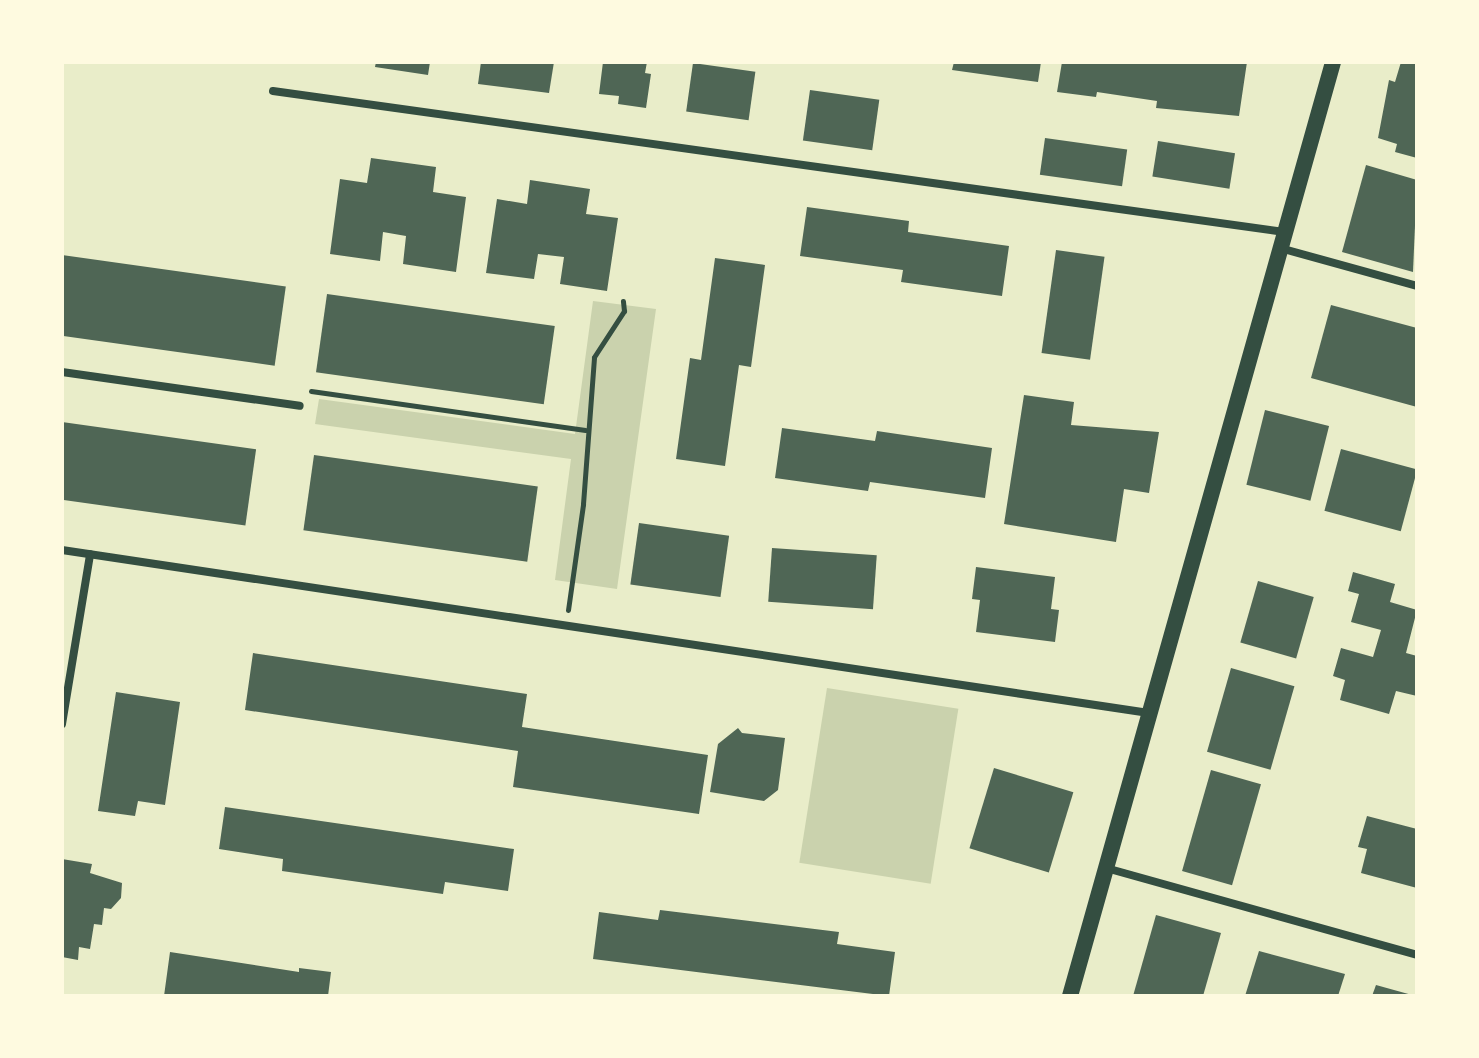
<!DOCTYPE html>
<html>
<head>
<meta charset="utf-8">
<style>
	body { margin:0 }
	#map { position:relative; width:1479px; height:1058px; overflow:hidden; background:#e9edc9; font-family:Ubuntu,sans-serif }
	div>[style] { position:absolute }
	.green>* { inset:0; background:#cad2ad; transform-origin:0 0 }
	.building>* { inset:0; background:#4f6655; transform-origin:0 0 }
	.path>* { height:5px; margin:-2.5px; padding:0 2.5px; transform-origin:2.5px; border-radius:2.5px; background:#344e41 }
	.minor>* { height:8px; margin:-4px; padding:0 4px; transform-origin:4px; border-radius:4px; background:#344e41 }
	.secondary>* { height:16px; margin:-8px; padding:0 8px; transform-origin:8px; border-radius:8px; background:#344e41 }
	span { translate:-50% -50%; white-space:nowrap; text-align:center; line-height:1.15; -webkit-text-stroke:8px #fefae0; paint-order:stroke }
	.frame { position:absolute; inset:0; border:64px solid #fefae0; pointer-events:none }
</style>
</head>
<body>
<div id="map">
	<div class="green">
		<i style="clip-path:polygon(593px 301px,656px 309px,617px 589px,555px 580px,571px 459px,315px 424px,319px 399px,575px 434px)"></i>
		<i style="left:827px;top:688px;width:133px;height:177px;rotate:9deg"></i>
	</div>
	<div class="building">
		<i style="clip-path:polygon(376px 62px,430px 62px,428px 75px,375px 67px)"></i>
		<i style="clip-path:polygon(481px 62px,554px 62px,549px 93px,478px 84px)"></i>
		<i style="clip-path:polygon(603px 62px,647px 62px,645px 73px,651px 74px,646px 108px,618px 104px,619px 96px,599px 94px)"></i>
		<i style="clip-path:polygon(954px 62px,1041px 62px,1038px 82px,952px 70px)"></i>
		<i style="clip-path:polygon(1062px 62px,1247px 62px,1239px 116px,1156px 108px,1157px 101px,1097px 92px,1096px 97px,1057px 92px)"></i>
		<i style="clip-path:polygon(1401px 62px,1417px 62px,1417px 158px,1395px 152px,1397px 144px,1378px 138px,1389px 80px,1395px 82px)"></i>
		<i style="left:693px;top:63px;width:63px;height:49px;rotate:8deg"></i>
		<i style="left:810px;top:90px;width:70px;height:51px;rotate:8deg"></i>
		<i style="left:1045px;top:138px;width:83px;height:37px;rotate:8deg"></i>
		<i style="left:1158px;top:141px;width:78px;height:36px;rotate:9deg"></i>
		<i style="clip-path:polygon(371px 158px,436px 167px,433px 192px,466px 197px,456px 272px,403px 264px,406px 236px,383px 232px,380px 261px,330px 254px,340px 179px,367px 183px)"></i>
		<i style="clip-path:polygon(1366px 165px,1417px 180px,1413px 272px,1342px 252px)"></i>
		<i style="clip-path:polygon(530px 180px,590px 189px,586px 214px,618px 218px,607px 291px,560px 284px,564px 257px,538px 254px,534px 279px,486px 273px,497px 199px,527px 204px)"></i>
		<i style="clip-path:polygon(807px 207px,909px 221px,908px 232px,1009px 246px,1002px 296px,901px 282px,903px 270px,800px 256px)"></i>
		<i style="left:1056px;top:250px;width:49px;height:104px;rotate:8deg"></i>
		<i style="left:62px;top:255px;width:226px;height:80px;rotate:8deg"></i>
		<i style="clip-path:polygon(715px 258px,765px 265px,751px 367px,739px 365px,725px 466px,676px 459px,690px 358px,701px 360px)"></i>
		<i style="left:327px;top:294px;width:230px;height:79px;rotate:8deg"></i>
		<i style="clip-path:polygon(1331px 305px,1417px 328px,1417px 407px,1311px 378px)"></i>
		<i style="clip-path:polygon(1024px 395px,1074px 402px,1071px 425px,1159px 432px,1149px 493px,1124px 489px,1116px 542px,1004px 524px)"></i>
		<i style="left:1265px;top:410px;width:66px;height:77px;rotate:14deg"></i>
		<i style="left:62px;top:422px;width:196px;height:77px;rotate:8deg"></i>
		<i style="clip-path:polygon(782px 428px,875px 441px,877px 431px,992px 448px,985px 498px,870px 482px,868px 491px,775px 478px)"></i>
		<i style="left:1341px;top:449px;width:79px;height:64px;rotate:15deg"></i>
		<i style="left:314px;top:455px;width:226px;height:76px;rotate:8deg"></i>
		<i style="left:639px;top:523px;width:91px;height:62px;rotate:8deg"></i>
		<i style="left:772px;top:548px;width:105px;height:54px;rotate:4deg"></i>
		<i style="clip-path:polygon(976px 567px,1055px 577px,1051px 609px,1059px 610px,1055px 642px,976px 632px,980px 600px,972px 599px)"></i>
		<i style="clip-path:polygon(1353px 572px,1395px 584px,1390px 602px,1417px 610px,1406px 653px,1417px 656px,1417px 696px,1396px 691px,1389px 714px,1340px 700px,1345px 680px,1333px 676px,1341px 648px,1373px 657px,1381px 630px,1351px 622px,1359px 594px,1348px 591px)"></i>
		<i style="left:1258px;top:581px;width:58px;height:64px;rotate:16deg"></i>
		<i style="clip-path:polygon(253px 653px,527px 694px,522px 727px,708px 755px,699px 814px,513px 787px,518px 751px,245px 710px)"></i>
		<i style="left:1231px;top:668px;width:66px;height:87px;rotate:16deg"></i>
		<i style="clip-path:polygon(116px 692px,180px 702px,165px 805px,138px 801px,135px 816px,98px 811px)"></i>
		<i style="clip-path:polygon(738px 728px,742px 733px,785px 738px,778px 790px,764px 801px,710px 792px,718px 744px)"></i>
		<i style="left:994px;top:768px;width:83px;height:84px;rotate:17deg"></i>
		<i style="left:1211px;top:770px;width:52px;height:105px;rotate:16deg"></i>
		<i style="clip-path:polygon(225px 807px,514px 849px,508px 891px,445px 882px,443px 894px,282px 871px,283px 859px,219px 849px)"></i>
		<i style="clip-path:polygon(1367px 816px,1417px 829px,1417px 888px,1361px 873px,1367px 849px,1358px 847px)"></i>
		<i style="clip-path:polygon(62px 859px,92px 864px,90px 873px,122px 883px,121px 898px,111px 909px,104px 908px,102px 925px,94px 924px,90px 949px,79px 947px,78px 960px,62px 957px)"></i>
		<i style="clip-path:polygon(660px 910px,839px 932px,837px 944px,895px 952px,889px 996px,593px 959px,599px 912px,658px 920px)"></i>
		<i style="clip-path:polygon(1156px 915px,1221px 933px,1203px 996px,1133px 996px)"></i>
		<i style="clip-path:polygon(1259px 951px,1345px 974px,1338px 996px,1245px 996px)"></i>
		<i style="clip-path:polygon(170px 952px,299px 972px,299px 968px,331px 972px,328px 996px,164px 996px)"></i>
		<i style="clip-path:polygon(1376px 985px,1412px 995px,1411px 996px,1372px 996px)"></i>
	</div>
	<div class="path">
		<i style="left:311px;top:391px;width:277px;rotate:8.1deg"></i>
		<i style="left:568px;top:610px;width:107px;rotate:-81.9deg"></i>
		<i style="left:583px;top:504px;width:147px;rotate:-85.7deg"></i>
		<i style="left:594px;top:357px;width:55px;rotate:-56.9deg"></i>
		<i style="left:624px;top:311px;width:10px;rotate:-96deg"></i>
	</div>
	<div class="minor">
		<i style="left:273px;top:91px;width:1021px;rotate:7.94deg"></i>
		<i style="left:1280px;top:248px;width:142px;rotate:15.5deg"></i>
		<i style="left:62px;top:372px;width:240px;rotate:8.1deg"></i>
		<i style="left:62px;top:550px;width:1099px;rotate:8.53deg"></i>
		<i style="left:62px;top:724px;width:172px;rotate:-80.6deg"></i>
		<i style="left:1106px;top:868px;width:323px;rotate:15.6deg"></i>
	</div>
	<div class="secondary">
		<i style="left:1070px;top:996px;width:970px;rotate:-74.27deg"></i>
	</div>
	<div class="frame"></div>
</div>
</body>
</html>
